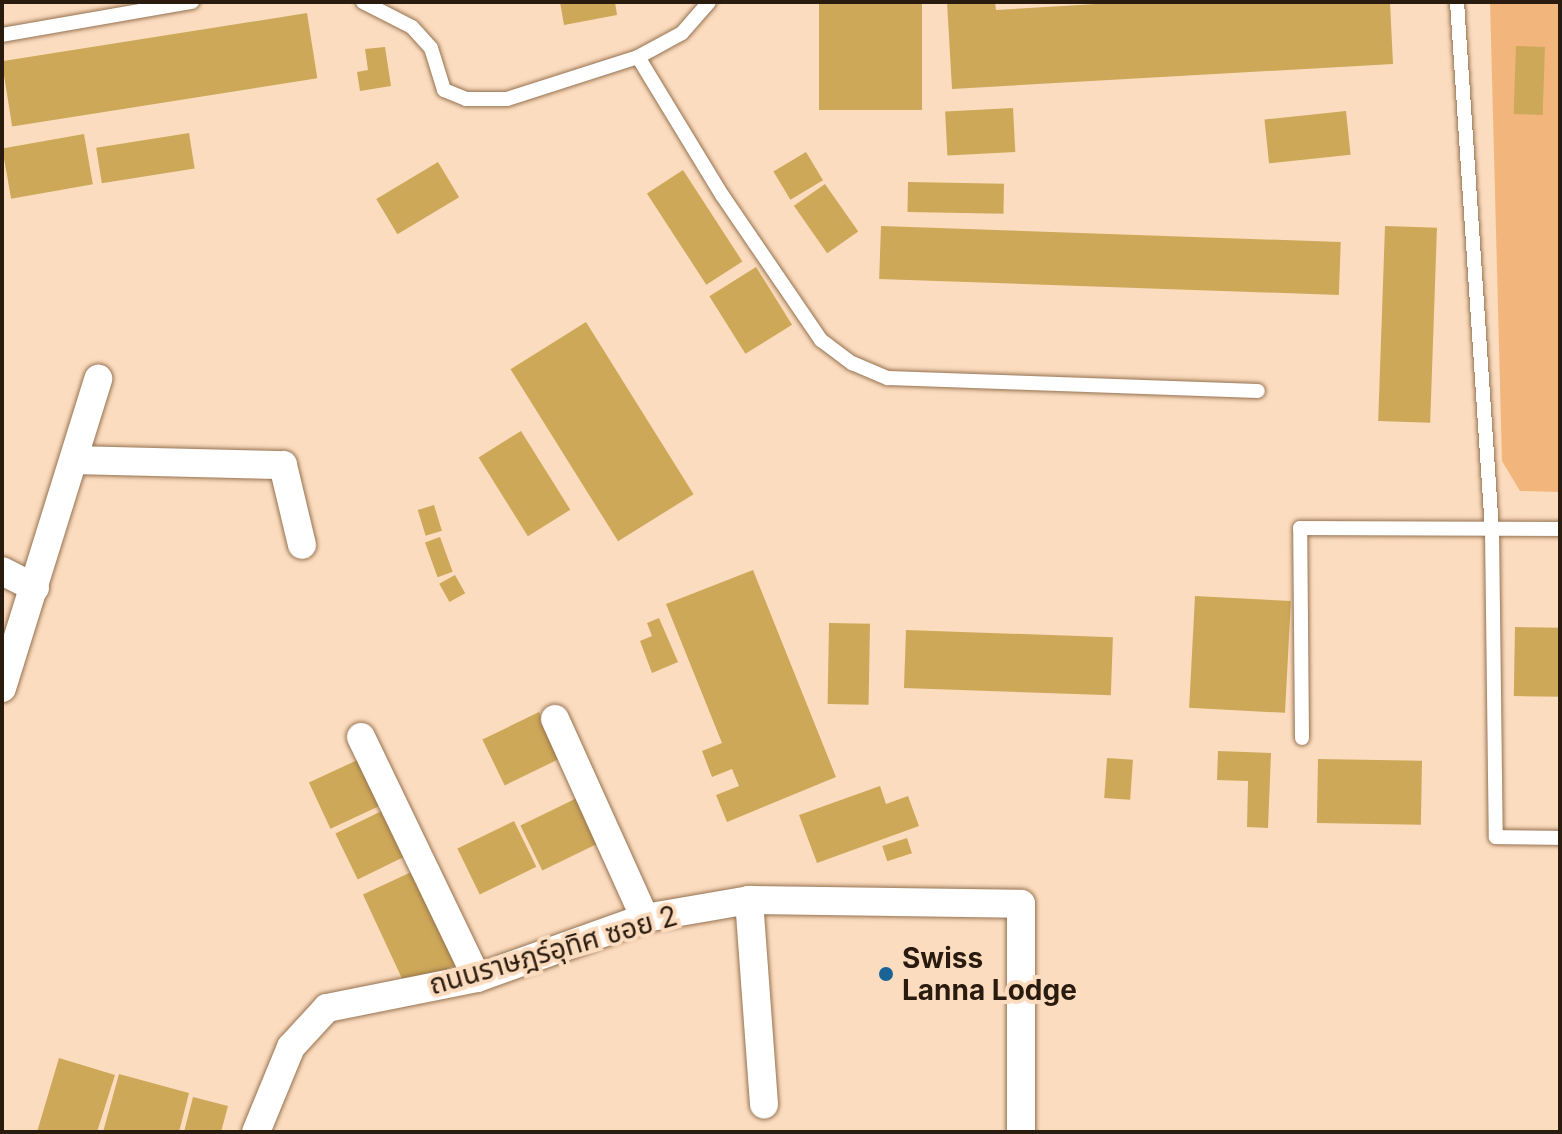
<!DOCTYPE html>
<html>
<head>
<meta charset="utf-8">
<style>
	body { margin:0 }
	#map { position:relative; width:1562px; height:1134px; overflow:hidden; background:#fcdcbf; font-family:Inter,"Noto Sans Thai",sans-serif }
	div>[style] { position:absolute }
	.green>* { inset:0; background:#f2b67d }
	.building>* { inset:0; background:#cda858; transform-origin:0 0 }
	.roads { filter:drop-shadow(0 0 2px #957250) drop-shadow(0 0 2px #957250) }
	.service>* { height:14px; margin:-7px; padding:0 7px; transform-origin:7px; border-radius:7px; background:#fff }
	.minor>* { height:28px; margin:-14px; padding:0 14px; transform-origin:14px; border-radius:14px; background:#fff }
	.dots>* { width:22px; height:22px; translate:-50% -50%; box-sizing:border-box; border:4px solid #fcdcbf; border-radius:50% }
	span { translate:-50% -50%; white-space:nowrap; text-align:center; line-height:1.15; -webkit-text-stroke:8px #fcdcbf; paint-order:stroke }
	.street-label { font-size:28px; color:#291b0e }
	.poi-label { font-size:28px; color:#291b0e; font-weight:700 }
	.left { translate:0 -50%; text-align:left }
	.frame { position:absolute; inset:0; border:4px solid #291b0e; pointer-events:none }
</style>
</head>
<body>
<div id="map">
	<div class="green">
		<i style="clip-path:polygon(1490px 2px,1560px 2px,1560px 492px,1520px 491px,1502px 461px)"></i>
	</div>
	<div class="building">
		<i style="clip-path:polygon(560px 2px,615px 2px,617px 15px,564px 25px)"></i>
		<i style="left:819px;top:2px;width:103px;height:108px"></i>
		<i style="clip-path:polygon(947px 2px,995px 2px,996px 10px,1130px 2px,1390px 2px,1393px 64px,952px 89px)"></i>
		<i style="left:307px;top:13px;width:66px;height:309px;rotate:81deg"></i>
		<i style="left:1516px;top:46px;width:29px;height:68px;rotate:2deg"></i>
		<i style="clip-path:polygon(385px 47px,391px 86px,360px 91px,357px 72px,368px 70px,365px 49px)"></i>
		<i style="left:1013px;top:108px;width:44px;height:68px;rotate:87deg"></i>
		<i style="left:1346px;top:111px;width:44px;height:82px;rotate:84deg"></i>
		<i style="left:189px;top:133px;width:36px;height:94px;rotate:81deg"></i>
		<i style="left:84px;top:134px;width:51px;height:83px;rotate:80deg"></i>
		<i style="left:806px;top:152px;width:33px;height:38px;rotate:59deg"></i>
		<i style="left:438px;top:162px;width:41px;height:72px;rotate:59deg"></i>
		<i style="left:683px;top:170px;width:109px;height:43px;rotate:57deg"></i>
		<i style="left:908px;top:182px;width:96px;height:30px;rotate:1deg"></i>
		<i style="left:825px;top:184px;width:58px;height:38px;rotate:55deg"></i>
		<i style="left:881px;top:226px;width:460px;height:53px;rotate:2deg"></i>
		<i style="left:1385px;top:226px;width:52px;height:195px;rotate:2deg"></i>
		<i style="left:756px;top:267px;width:68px;height:55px;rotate:58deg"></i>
		<i style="left:586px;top:322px;width:203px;height:89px;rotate:58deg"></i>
		<i style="left:521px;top:431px;width:93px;height:50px;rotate:58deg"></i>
		<i style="left:434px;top:505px;width:27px;height:17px;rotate:73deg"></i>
		<i style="left:440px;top:537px;width:37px;height:16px;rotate:70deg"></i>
		<i style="clip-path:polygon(753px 570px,836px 777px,727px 822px,716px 795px,739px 786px,732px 769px,712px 777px,702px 751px,722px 743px,666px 604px)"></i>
		<i style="left:455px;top:575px;width:21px;height:18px;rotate:61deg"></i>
		<i style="left:1195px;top:596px;width:96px;height:112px;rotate:3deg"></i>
		<i style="clip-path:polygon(659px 618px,678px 662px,652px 673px,640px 641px,652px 636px,647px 623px)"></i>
		<i style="left:829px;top:623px;width:41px;height:81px;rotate:1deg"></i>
		<i style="left:1515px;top:627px;width:45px;height:69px;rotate:1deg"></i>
		<i style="left:906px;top:630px;width:207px;height:58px;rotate:2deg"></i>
		<i style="left:539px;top:712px;width:51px;height:63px;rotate:64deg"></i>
		<i style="clip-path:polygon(1218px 751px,1271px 753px,1268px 828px,1247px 827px,1248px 781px,1217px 780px)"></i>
		<i style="left:366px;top:756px;width:51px;height:63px;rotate:65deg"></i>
		<i style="left:1107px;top:758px;width:26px;height:40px;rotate:4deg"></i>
		<i style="left:1318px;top:759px;width:104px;height:64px;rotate:1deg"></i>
		<i style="clip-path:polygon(880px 786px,886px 804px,908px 796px,919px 826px,817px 863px,799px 815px)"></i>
		<i style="left:577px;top:798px;width:50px;height:63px;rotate:64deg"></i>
		<i style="left:392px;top:806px;width:51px;height:63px;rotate:64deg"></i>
		<i style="left:514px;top:821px;width:51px;height:63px;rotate:64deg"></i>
		<i style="left:907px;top:838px;width:16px;height:26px;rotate:72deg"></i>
		<i style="left:420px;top:868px;width:103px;height:63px;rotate:65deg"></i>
		<i style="clip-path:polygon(59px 1058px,115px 1075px,97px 1132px,37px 1132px)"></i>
		<i style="clip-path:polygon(119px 1074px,189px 1093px,179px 1132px,103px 1132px)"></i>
		<i style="clip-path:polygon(193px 1097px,228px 1106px,221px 1132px,184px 1132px)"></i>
	</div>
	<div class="roads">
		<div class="service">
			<i style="left:363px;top:2px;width:55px;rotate:27deg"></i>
			<i style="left:412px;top:27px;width:28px;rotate:48deg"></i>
			<i style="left:431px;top:48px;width:44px;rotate:72.8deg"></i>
			<i style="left:444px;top:90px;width:24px;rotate:22deg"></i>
			<i style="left:466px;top:99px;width:41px"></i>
			<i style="left:507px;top:99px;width:138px;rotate:-17.8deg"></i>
			<i style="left:638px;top:57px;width:162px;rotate:58.7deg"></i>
			<i style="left:722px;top:195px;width:176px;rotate:55.7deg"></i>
			<i style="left:821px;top:340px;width:39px;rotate:37deg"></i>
			<i style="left:852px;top:363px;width:39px;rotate:23deg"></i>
			<i style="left:888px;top:378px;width:370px;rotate:2deg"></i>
			<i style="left:1457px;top:2px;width:529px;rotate:86.21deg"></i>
			<i style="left:1492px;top:530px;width:307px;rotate:89.3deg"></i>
			<i style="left:1496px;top:837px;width:64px;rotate:0.9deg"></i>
			<i style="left:2px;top:35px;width:193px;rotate:-9.9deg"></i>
			<i style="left:638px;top:57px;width:50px;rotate:-28.6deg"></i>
			<i style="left:682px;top:33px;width:41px;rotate:-48.9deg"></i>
			<i style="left:1302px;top:738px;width:210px;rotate:-90.5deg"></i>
			<i style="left:1300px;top:528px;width:260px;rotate:0.2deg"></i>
		</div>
		<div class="minor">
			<i style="left:76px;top:460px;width:207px;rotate:1.4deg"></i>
			<i style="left:283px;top:465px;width:82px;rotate:76.6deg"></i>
			<i style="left:2px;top:571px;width:37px;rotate:27deg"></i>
			<i style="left:2px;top:688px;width:324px;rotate:-72.7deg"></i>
			<i style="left:555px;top:719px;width:218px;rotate:65.7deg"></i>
			<i style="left:361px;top:737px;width:267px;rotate:64.3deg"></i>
			<i style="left:749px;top:900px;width:205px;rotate:85.8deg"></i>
			<i style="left:256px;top:1132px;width:92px;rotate:-67.6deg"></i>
			<i style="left:291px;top:1047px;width:53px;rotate:-47.3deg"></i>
			<i style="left:327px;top:1008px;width:153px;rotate:-11.3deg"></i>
			<i style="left:477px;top:978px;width:178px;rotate:-19.7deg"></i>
			<i style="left:645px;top:918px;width:106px;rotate:-9.8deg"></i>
			<i style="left:749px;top:900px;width:272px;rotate:0.8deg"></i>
			<i style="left:1021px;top:904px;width:228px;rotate:90deg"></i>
		</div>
	</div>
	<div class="dots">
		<i style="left:886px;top:974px;background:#196396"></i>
	</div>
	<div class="street-label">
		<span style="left:553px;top:950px;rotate:-16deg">ถนนราษฎร์อุทิศ ซอย 2</span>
	</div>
	<div class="poi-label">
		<span class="left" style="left:902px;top:974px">Swiss<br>Lanna Lodge</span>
	</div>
	<div class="frame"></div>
</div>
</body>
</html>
